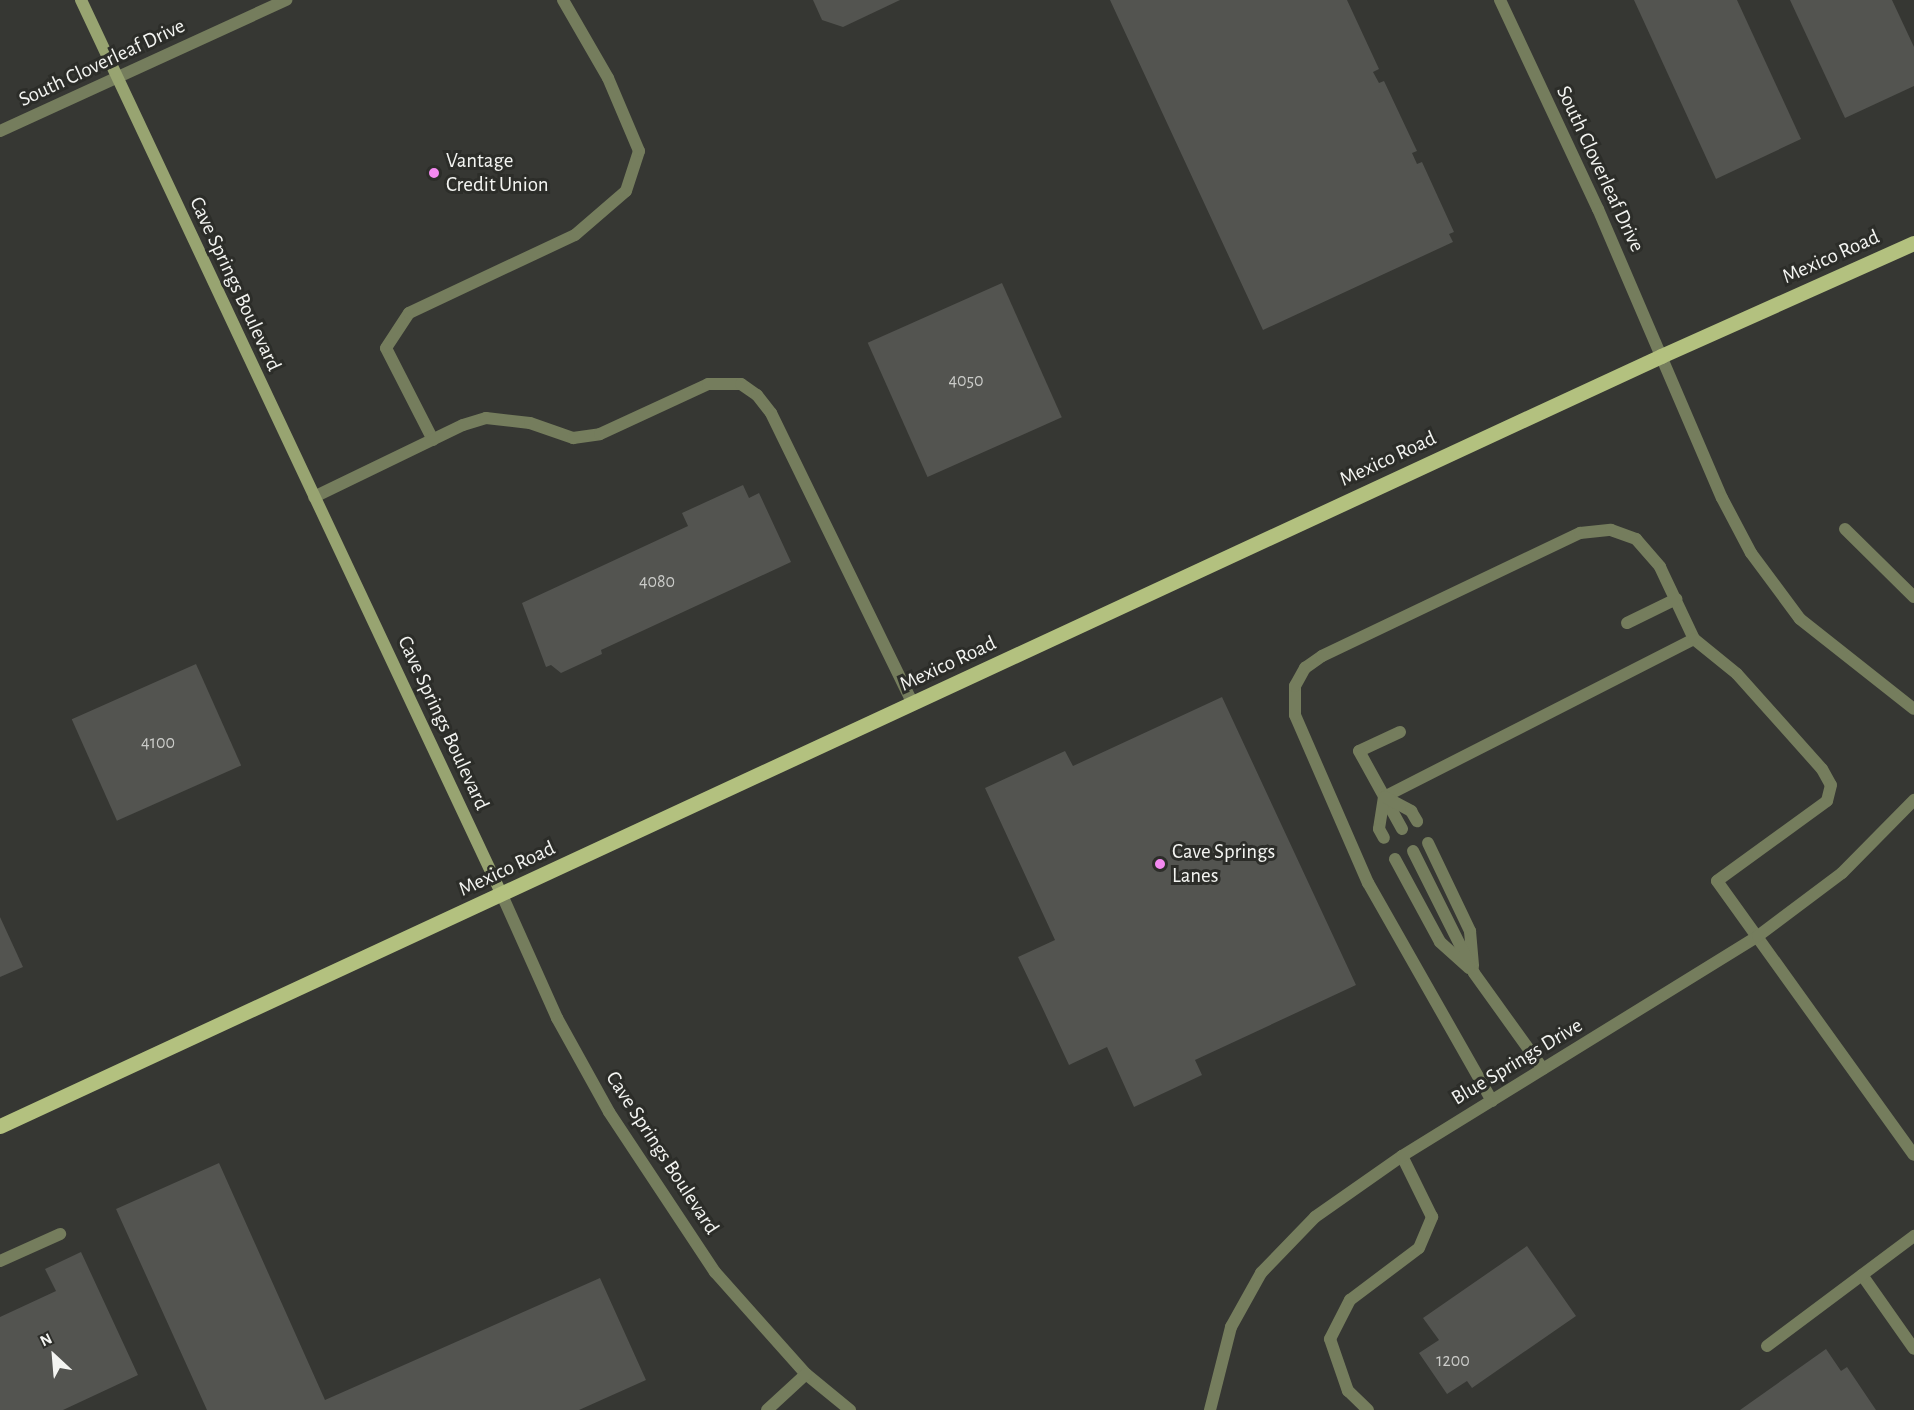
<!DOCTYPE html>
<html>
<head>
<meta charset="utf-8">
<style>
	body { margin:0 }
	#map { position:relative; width:1914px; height:1410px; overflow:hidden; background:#363733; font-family:"Alegreya Sans",sans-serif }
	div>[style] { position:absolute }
	.building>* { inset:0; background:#535450; transform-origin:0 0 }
	.lane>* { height:12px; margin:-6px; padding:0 6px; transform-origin:6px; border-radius:6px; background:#757d5d }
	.street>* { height:12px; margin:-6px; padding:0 6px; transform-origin:6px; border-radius:6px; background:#757d5d }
	.secondary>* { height:12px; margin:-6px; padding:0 6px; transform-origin:6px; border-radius:6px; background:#98a471 }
	.primary>* { height:15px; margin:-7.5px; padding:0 7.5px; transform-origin:7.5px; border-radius:7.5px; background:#b3c17f }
	.dots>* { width:16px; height:16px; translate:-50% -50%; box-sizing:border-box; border:3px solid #2c2d29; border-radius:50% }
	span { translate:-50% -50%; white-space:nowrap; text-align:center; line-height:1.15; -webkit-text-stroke:6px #2c2d29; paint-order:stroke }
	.number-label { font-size:18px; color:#cbccc9 }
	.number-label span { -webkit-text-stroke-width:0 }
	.street-label { font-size:21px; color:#f3f4f1 }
	.poi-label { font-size:21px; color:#f3f4f1 }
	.left { translate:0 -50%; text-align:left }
	.north { position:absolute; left:24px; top:1326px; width:60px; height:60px; -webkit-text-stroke:4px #2c2d29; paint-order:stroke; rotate:334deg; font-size:16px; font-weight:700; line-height:24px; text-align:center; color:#f3f4f1 }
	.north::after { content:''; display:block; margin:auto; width:21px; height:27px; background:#f3f4f1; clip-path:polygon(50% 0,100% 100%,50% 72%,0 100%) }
</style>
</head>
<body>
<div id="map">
	<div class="building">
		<i style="clip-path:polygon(813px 0,900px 0,843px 27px,822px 20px)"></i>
		<i style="clip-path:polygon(1110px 0,1347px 0,1379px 69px,1373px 72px,1379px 83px,1384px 81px,1417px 151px,1412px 153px,1417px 164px,1422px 162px,1454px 232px,1449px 234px,1453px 242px,1263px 330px)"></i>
		<i style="clip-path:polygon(1634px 0,1737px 0,1801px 139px,1716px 179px)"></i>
		<i style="clip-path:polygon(1790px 0,1892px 0,1914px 47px,1914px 86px,1845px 118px)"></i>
		<i style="left:1002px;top:283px;width:147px;height:147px;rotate:66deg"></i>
		<i style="clip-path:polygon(743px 485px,749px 498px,759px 493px,791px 562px,601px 650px,602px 654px,561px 673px,551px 665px,546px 667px,522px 603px,688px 526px,682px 513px)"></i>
		<i style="left:196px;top:664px;width:111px;height:136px;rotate:66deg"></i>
		<i style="clip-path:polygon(1222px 697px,1356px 985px,1195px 1060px,1202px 1075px,1134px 1107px,1107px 1047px,1069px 1065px,1042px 1007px,1018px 957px,1055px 940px,985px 788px,1065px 751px,1073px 766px)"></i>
		<i style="clip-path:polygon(0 917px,23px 967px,0 977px)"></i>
		<i style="clip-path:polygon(219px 1163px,325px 1400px,600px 1278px,646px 1380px,579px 1410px,207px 1410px,116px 1209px)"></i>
		<i style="clip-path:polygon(1527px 1246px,1576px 1316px,1472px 1388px,1467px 1381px,1447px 1394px,1419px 1353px,1439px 1340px,1423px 1318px)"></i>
		<i style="clip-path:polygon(81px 1252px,138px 1375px,63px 1410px,0 1410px,0 1317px,56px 1291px,45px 1269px)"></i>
		<i style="clip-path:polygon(1826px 1349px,1841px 1371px,1847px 1367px,1876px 1410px,1740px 1410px)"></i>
	</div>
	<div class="lane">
		<i style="left:433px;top:440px;width:103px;rotate:-117.1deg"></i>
		<i style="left:386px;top:348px;width:42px;rotate:-56.7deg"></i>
		<i style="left:409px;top:313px;width:183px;rotate:-25.2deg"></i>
		<i style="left:575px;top:235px;width:67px;rotate:-40.8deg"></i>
		<i style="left:626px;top:191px;width:42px;rotate:-72deg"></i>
		<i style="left:639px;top:151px;width:79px;rotate:-113deg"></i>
		<i style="left:608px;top:78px;width:90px;rotate:-120deg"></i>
		<i style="left:314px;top:497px;width:165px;rotate:-25.8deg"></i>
		<i style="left:463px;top:425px;width:24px;rotate:-17deg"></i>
		<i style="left:486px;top:418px;width:44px;rotate:6.5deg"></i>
		<i style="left:530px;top:423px;width:46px;rotate:19.2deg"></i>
		<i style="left:573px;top:438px;width:27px;rotate:-8deg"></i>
		<i style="left:600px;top:434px;width:119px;rotate:-24.8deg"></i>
		<i style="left:708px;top:384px;width:33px"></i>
		<i style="left:741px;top:384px;width:19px;rotate:35deg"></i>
		<i style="left:757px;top:395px;width:23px;rotate:52deg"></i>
		<i style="left:771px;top:413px;width:324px;rotate:64deg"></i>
		<i style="left:1845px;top:529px;width:97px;rotate:44.6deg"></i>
		<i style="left:1627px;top:623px;width:55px;rotate:-26.1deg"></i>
		<i style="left:1400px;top:732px;width:45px;rotate:155.1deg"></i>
		<i style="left:1359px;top:751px;width:89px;rotate:61.1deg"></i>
		<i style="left:1384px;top:797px;width:348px;rotate:-27deg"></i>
		<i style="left:1384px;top:797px;width:32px;rotate:99deg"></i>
		<i style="left:1379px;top:829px;width:10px;rotate:61deg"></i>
		<i style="left:1385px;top:797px;width:30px;rotate:28deg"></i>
		<i style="left:1411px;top:811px;width:12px;rotate:59deg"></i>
		<i style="left:1428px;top:843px;width:98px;rotate:64.5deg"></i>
		<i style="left:1470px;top:931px;width:35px;rotate:85deg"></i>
		<i style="left:1413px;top:851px;width:136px;rotate:63.4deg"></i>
		<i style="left:1474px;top:973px;width:118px;rotate:54.3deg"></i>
		<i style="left:1395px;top:859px;width:94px;rotate:61.5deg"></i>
		<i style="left:1440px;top:942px;width:39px;rotate:42deg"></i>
		<i style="left:1492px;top:1101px;width:251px;rotate:-119.6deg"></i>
		<i style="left:1368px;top:883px;width:183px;rotate:-113.5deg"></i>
		<i style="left:1295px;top:715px;width:29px;rotate:-90deg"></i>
		<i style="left:1295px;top:686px;width:21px;rotate:-61deg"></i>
		<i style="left:1305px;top:668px;width:21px;rotate:-35deg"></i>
		<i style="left:1322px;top:656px;width:286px;rotate:-25.5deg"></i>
		<i style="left:1580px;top:533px;width:31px;rotate:-6deg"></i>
		<i style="left:1611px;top:530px;width:27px;rotate:20deg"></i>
		<i style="left:1636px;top:539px;width:37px;rotate:49deg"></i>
		<i style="left:1660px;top:567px;width:80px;rotate:64.7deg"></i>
		<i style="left:1694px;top:639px;width:55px;rotate:39.1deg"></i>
		<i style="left:1737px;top:674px;width:127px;rotate:48.2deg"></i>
		<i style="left:1822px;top:769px;width:18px;rotate:61deg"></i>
		<i style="left:1831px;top:785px;width:16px;rotate:104deg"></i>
		<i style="left:1827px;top:801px;width:136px;rotate:144deg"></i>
		<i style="left:1717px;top:881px;width:337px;rotate:54.3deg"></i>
		<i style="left:0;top:1261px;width:66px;rotate:-24.2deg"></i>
		<i style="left:1862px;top:1275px;width:90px;rotate:54.9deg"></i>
		<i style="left:1767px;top:1346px;width:184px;rotate:-36.8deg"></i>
		<i style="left:1368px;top:1410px;width:28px;rotate:-136deg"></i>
		<i style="left:1348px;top:1391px;width:55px;rotate:-109.1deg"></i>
		<i style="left:1330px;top:1339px;width:44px;rotate:-62.9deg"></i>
		<i style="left:1350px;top:1300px;width:86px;rotate:-37deg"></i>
		<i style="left:1419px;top:1248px;width:34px;rotate:-67deg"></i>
		<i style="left:1432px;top:1217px;width:68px;rotate:-116.2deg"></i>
	</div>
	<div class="street">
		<i style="left:1500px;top:0;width:231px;rotate:64.9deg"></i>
		<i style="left:1598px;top:209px;width:314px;rotate:66.8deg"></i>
		<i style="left:1722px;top:498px;width:62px;rotate:62.2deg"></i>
		<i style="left:1751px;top:553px;width:82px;rotate:53.4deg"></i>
		<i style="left:1800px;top:619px;width:145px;rotate:38.3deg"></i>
		<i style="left:0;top:131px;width:315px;rotate:-24.6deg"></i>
		<i style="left:502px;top:895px;width:135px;rotate:65.9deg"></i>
		<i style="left:557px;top:1018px;width:107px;rotate:61deg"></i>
		<i style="left:609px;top:1112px;width:192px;rotate:56.5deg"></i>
		<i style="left:715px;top:1272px;width:137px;rotate:48.3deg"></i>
		<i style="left:806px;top:1374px;width:57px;rotate:39.3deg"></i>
		<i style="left:767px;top:1410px;width:53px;rotate:-42.7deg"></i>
		<i style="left:1210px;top:1410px;width:86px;rotate:-75.8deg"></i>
		<i style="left:1231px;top:1327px;width:62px;rotate:-60.9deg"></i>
		<i style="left:1261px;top:1273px;width:78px;rotate:-46deg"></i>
		<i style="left:1315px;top:1217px;width:106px;rotate:-35deg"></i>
		<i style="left:1402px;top:1156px;width:418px;rotate:-31.7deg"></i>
		<i style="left:1758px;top:936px;width:105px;rotate:-36.9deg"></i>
		<i style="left:1842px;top:873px;width:103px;rotate:-45.4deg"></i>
	</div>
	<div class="secondary">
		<i style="left:81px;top:0;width:989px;rotate:64.81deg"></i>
	</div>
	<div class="primary">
		<i style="left:0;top:1126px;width:1831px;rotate:-24.87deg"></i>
		<i style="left:1661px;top:356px;width:277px;rotate:-24.1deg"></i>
	</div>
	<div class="dots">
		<i style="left:434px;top:173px;background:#f489f0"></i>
		<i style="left:1160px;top:864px;background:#f489f0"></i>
	</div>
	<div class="number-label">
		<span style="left:966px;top:381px">4050</span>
		<span style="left:657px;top:582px">4080</span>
		<span style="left:158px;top:743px">4100</span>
		<span style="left:1453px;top:1361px">1200</span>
	</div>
	<div class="street-label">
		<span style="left:102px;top:63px;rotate:-25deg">South Cloverleaf Drive</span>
		<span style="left:1600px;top:169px;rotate:65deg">South Cloverleaf Drive</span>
		<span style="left:1831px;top:257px;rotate:-24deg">Mexico Road</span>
		<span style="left:235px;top:284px;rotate:65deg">Cave Springs Boulevard</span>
		<span style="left:1388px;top:459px;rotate:-25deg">Mexico Road</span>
		<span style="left:948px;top:664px;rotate:-25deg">Mexico Road</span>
		<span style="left:443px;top:723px;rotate:65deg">Cave Springs Boulevard</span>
		<span style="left:507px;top:869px;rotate:-25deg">Mexico Road</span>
		<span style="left:1517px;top:1062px;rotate:-31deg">Blue Springs Drive</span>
		<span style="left:662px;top:1153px;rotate:57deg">Cave Springs Boulevard</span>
	</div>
	<div class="poi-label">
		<span class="left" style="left:446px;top:173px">Vantage<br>Credit Union</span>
		<span class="left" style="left:1172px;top:864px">Cave Springs<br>Lanes</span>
	</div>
	<div class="north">N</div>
</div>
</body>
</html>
